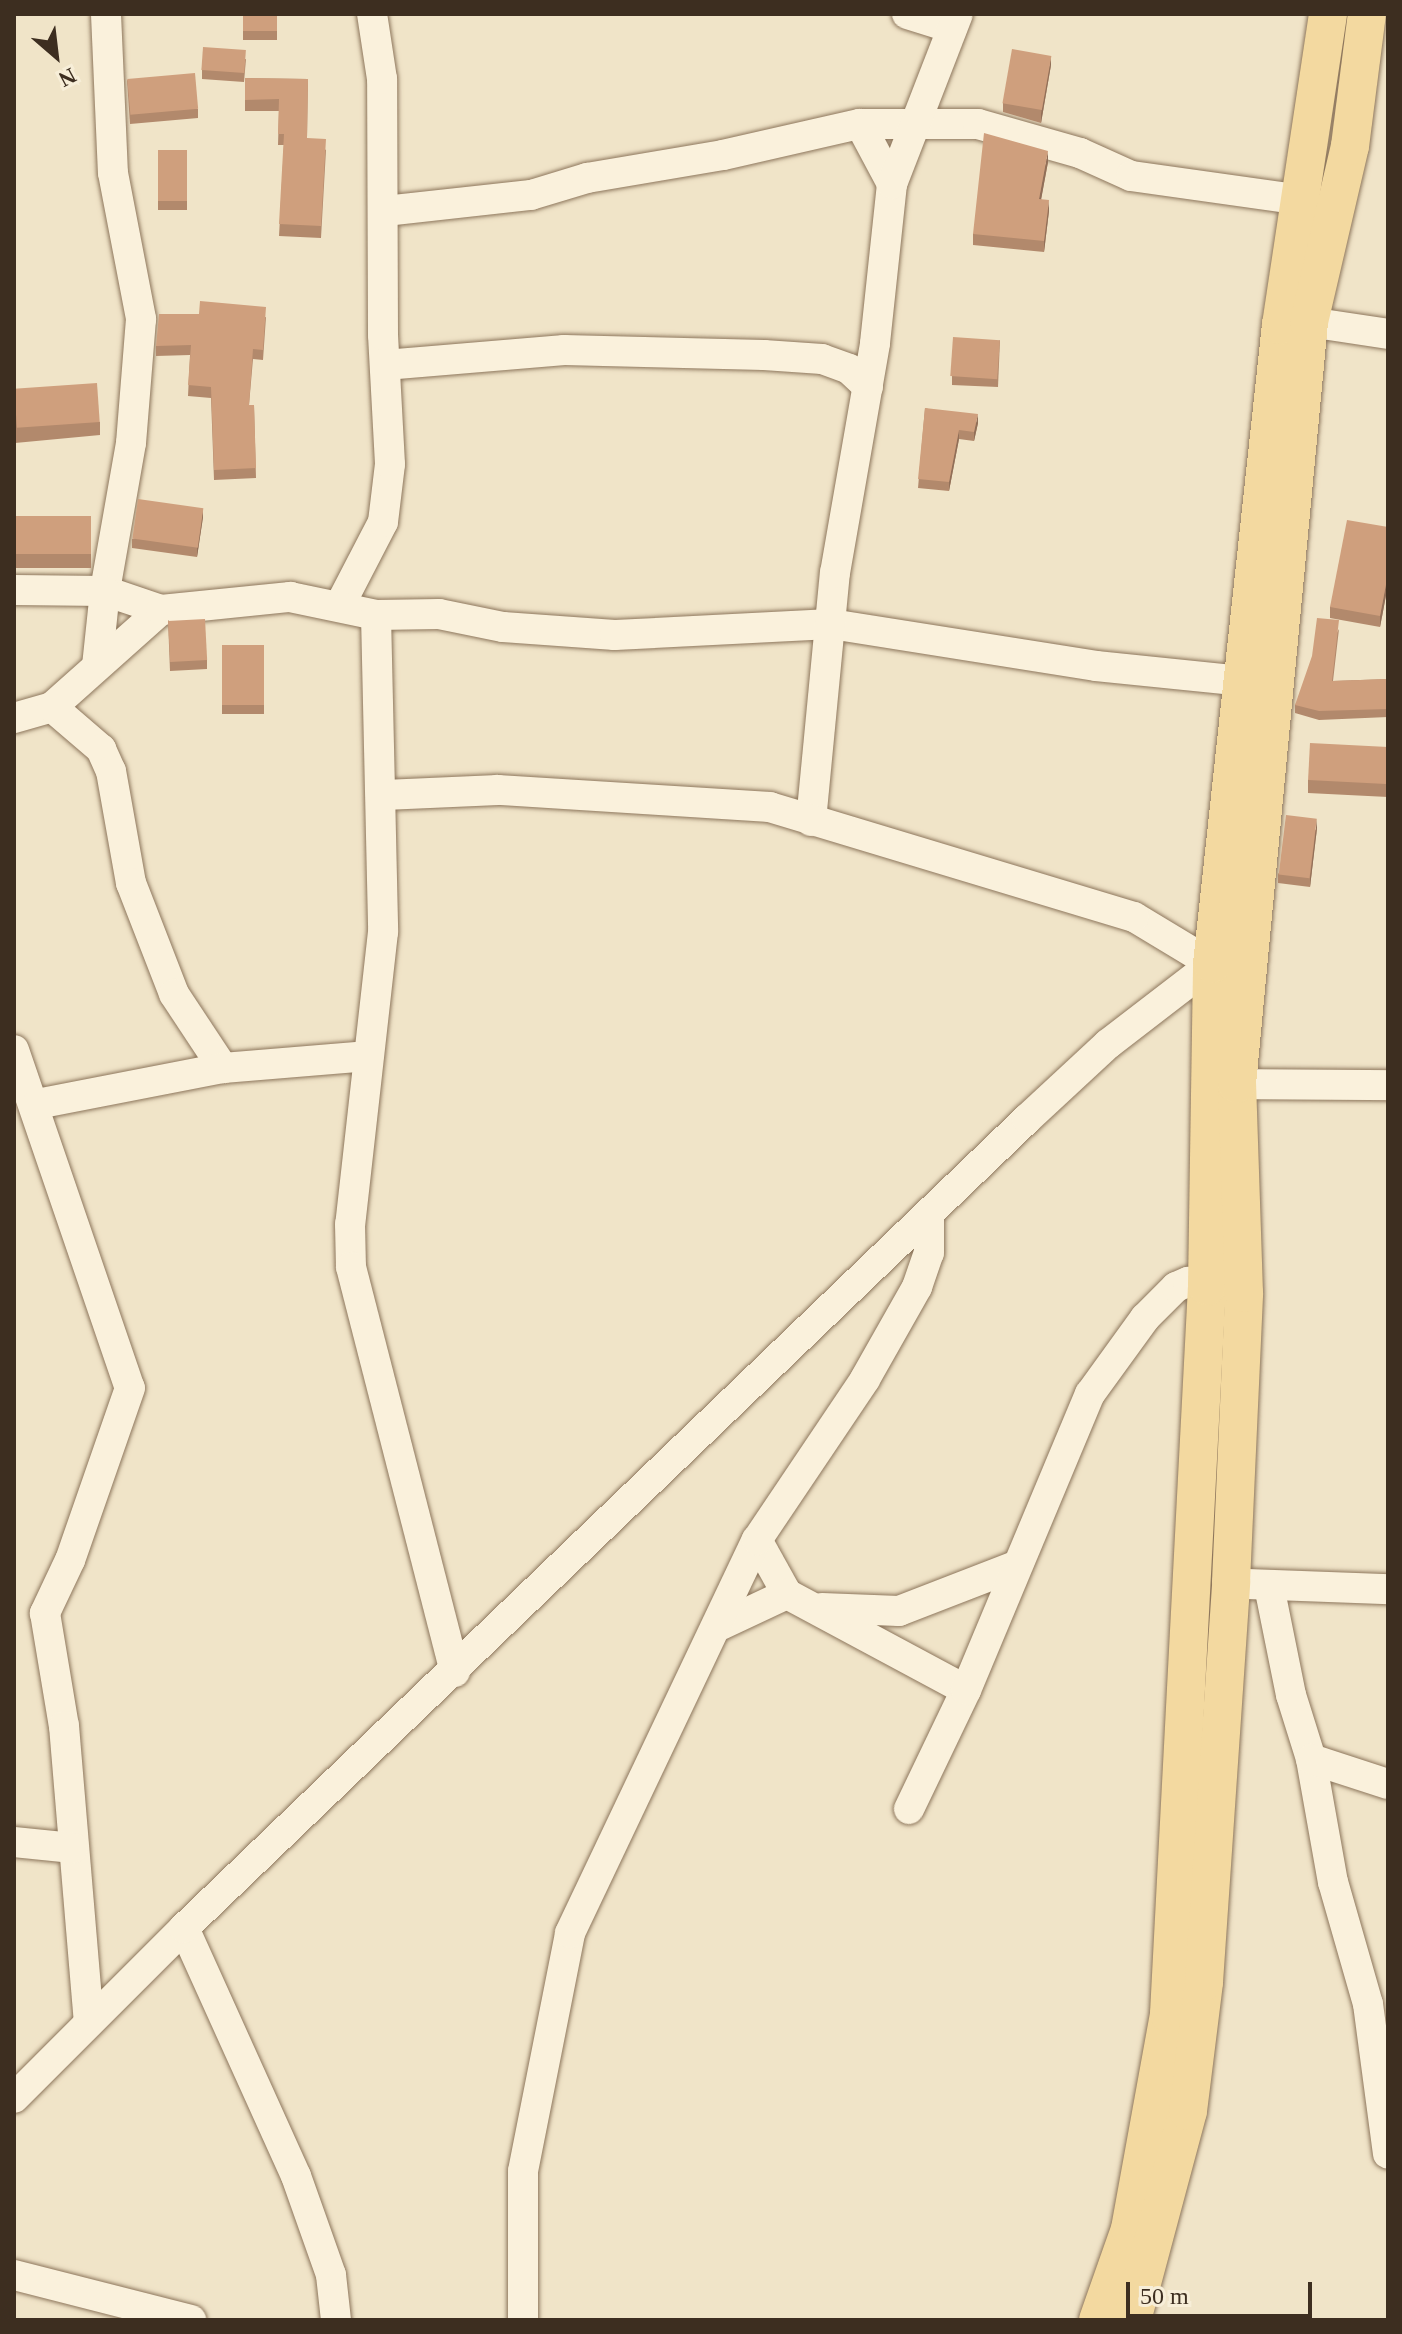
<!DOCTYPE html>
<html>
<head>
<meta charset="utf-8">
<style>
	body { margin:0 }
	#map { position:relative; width:1402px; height:2334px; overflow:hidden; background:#f0e4c8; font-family:Georgia,serif }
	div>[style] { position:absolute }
	.roads { filter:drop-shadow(0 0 2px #8d765c) drop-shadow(0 0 2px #8d765c) }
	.minor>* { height:30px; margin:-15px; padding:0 15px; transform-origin:15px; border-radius:15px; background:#faf1dc }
	.major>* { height:38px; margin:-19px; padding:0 19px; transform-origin:19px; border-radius:19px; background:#f3d9a0 }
	.wall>* { inset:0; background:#b2896c; transform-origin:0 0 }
	.shaded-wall>* { inset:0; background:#916f58 }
	.building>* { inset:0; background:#cf9f7d; transform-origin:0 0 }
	span { translate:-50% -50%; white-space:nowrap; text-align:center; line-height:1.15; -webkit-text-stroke:6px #f7eed8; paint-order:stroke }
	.frame { position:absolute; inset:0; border:16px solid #3d2e20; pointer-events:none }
	.north { position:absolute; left:16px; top:16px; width:80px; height:80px; -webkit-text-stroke:6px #f7eed8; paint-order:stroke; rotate:152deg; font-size:22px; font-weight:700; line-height:32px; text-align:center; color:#3d2e20 }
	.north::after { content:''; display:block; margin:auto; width:28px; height:36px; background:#3d2e20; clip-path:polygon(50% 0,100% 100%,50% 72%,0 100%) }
	.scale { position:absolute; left:1126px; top:2282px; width:186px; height:36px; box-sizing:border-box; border:4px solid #3d2e20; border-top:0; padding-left:10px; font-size:24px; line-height:28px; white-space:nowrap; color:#3d2e20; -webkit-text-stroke:6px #f7eed8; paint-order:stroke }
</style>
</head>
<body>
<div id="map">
	<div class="roads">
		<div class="minor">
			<i style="left:106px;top:14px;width:159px;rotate:87.5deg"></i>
			<i style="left:113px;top:173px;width:149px;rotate:79.1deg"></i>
			<i style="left:141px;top:319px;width:124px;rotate:94.6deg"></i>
			<i style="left:131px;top:443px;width:150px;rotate:100deg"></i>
			<i style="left:105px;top:591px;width:59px;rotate:18.7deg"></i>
			<i style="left:907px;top:14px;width:47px;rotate:17.3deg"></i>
			<i style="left:860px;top:124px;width:68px;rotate:61.9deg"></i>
			<i style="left:385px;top:211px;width:147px;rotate:-6.3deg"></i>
			<i style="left:531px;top:195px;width:59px;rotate:-16.9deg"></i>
			<i style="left:587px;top:178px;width:138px;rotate:-9.6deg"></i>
			<i style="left:723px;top:155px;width:140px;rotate:-12.8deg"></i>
			<i style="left:860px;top:124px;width:118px"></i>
			<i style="left:978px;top:124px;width:106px;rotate:15.9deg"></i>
			<i style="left:1080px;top:153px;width:56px;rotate:24.3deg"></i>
			<i style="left:1131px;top:176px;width:173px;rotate:8deg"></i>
			<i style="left:1309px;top:322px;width:80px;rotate:8.6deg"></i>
			<i style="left:385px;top:365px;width:180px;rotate:-4.8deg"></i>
			<i style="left:564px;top:350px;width:200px;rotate:1.4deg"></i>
			<i style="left:764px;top:355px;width:58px;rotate:3.9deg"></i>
			<i style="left:822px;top:359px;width:29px;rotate:20deg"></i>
			<i style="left:849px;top:369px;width:26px;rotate:43deg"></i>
			<i style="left:14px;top:590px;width:91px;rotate:0.6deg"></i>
			<i style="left:105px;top:591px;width:75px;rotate:96.1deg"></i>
			<i style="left:340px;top:605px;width:93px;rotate:-62.6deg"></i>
			<i style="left:383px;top:522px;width:58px;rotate:-83.1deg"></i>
			<i style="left:390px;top:464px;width:129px;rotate:-93.1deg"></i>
			<i style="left:383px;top:335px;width:256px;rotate:-90.2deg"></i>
			<i style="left:382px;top:79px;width:66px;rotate:-98.7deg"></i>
			<i style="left:376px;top:615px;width:317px;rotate:88.7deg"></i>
			<i style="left:383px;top:932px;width:294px;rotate:96.4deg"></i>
			<i style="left:350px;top:1224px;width:43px;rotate:88.7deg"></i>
			<i style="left:351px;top:1267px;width:418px;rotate:75.6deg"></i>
			<i style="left:52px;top:707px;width:65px;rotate:40.6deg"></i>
			<i style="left:101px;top:749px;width:24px;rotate:66deg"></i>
			<i style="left:111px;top:771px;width:114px;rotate:79.9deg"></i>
			<i style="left:131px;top:883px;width:119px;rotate:68.8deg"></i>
			<i style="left:174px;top:994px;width:89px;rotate:56.5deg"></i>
			<i style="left:14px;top:718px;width:40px;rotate:-16deg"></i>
			<i style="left:52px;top:707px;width:146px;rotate:-41.7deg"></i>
			<i style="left:161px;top:610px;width:130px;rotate:-5.8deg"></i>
			<i style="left:290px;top:597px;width:88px;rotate:11.8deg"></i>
			<i style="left:376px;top:615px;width:63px;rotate:-0.9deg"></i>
			<i style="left:439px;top:614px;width:65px;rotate:11.5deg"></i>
			<i style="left:503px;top:627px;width:112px;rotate:4.1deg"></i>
			<i style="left:615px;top:635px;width:216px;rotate:-2.9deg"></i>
			<i style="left:831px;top:624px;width:268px;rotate:9deg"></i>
			<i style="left:1096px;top:666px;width:149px;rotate:5.8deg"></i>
			<i style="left:811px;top:821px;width:249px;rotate:-84.5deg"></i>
			<i style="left:835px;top:573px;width:233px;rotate:-80.1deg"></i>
			<i style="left:875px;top:343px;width:160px;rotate:-83.9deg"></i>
			<i style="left:892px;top:184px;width:182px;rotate:-68.8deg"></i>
			<i style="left:14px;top:1050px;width:357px;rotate:71.1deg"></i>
			<i style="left:130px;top:1388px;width:182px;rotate:109.2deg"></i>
			<i style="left:70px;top:1560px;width:59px;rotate:115.3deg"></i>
			<i style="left:45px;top:1613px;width:115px;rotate:80.5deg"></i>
			<i style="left:64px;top:1726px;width:297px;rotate:85.2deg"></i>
			<i style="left:1237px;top:1084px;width:151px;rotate:0.4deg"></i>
			<i style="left:37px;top:1104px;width:189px;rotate:-11deg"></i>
			<i style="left:223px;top:1068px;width:146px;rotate:-4.7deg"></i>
			<i style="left:757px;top:1540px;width:62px;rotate:60.9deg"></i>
			<i style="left:787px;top:1594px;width:203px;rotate:28.2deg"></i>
			<i style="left:1249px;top:1584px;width:139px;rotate:2.1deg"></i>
			<i style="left:1269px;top:1586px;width:111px;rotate:78.6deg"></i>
			<i style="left:1291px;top:1695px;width:67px;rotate:72.6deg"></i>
			<i style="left:1311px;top:1759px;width:125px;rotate:79.9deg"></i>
			<i style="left:1333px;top:1882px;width:127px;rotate:74deg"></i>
			<i style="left:1368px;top:2004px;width:151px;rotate:82.4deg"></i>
			<i style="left:822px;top:1608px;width:77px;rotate:2.2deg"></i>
			<i style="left:899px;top:1611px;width:124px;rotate:-21.2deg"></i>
			<i style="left:721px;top:1625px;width:73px;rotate:-25.2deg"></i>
			<i style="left:1311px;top:1759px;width:81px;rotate:18deg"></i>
			<i style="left:909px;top:1809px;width:132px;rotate:-64.4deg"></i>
			<i style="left:966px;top:1690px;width:321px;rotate:-67.3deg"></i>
			<i style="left:1090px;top:1394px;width:94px;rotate:-54.1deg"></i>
			<i style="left:1145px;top:1318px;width:44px;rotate:-45deg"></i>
			<i style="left:1176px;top:1287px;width:13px;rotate:-23deg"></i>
			<i style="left:1188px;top:1282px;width:19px;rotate:12deg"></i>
			<i style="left:14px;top:1842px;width:59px;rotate:5.8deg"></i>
			<i style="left:184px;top:1928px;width:272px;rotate:65.7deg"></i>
			<i style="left:296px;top:2176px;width:105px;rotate:70.5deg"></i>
			<i style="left:331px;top:2275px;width:45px;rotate:83.7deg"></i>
			<i style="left:14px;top:2098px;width:240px;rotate:-45deg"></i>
			<i style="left:184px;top:1928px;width:1168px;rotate:-43.82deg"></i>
			<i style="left:1027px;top:1119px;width:110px;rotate:-42.8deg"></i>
			<i style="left:1108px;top:1044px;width:131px;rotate:-37.6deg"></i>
			<i style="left:1212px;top:964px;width:91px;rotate:-148.9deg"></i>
			<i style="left:1134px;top:917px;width:380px;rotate:-163.2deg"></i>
			<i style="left:770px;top:807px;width:273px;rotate:-176.4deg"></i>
			<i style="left:498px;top:790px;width:114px;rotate:177.5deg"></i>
			<i style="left:14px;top:2275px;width:183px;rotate:14.3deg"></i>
			<i style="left:523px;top:2320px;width:149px;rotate:-90deg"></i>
			<i style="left:523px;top:2171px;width:243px;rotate:-78.8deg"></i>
			<i style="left:570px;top:1933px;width:435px;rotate:-64.6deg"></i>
			<i style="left:757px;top:1540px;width:194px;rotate:-56.1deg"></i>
			<i style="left:865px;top:1379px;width:106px;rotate:-60.5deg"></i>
			<i style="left:917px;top:1287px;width:36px;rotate:-71deg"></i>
			<i style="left:929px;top:1253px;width:37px;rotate:-90deg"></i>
		</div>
		<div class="major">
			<i style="left:1098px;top:2320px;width:96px;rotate:-70.6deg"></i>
			<i style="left:1130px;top:2229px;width:219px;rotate:-79.7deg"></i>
			<i style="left:1169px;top:2014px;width:729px;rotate:-87.01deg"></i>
			<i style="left:1207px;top:1286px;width:322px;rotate:-89.1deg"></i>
			<i style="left:1212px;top:964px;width:643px;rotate:-83.84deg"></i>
			<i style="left:1281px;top:325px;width:315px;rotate:-81.4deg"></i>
			<i style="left:1132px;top:2320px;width:216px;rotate:-75deg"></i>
			<i style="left:1188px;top:2111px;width:130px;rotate:-82.9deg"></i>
			<i style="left:1204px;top:1982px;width:401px;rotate:-86.1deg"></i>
			<i style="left:1231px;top:1582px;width:289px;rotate:-87.4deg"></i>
			<i style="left:1244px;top:1293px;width:209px;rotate:-91.9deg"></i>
			<i style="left:1237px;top:1084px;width:765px;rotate:-84.6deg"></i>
			<i style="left:1309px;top:322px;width:181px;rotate:-76.9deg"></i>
			<i style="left:1350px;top:146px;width:133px;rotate:-82.7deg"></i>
		</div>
	</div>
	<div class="wall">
		<i style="left:243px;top:14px;width:34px;height:26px"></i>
		<i style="clip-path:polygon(246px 59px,244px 82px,202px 79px,202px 70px)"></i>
		<i style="clip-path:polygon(1051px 65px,1041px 123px,1003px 112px,1003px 103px)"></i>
		<i style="clip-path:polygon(245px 78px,308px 79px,307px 138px,326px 150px,321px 238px,279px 236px,284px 145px,278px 145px,279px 111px,245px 111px)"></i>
		<i style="clip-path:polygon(127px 80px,198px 109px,198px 118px,130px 124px)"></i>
		<i style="left:158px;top:150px;width:29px;height:60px"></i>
		<i style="clip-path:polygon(1048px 162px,1041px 199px,1049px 211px,1044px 252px,973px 245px,973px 234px)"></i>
		<i style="clip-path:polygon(266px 317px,263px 360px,253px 359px,249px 405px,254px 405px,256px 478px,214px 480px,211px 398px,188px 396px,190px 355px,156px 356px,156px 346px)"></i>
		<i style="clip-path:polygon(1000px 340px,998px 387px,952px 385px,952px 376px)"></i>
		<i style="clip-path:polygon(14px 390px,100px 422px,100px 435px,15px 443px)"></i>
		<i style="clip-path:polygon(925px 408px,978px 423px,974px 441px,959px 439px,949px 491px,918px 488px)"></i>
		<i style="left:91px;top:516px;width:52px;height:77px;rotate:90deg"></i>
		<i style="clip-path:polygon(203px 517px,197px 557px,132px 548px,132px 539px)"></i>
		<i style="clip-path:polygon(1388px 527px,1388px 585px,1380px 627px,1330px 618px,1330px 607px)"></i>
		<i style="clip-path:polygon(168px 620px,207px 660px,207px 669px,170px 671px)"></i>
		<i style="clip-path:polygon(1339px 629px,1333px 681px,1388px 679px,1388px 717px,1319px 720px,1295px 713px,1295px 705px)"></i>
		<i style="left:222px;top:645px;width:42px;height:69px"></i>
		<i style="clip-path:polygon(1388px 747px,1388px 797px,1308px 793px,1308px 780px)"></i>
		<i style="clip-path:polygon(1317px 828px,1310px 887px,1278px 883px,1278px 874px)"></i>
	</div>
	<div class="shaded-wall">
		<i style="clip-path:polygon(1051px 56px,1051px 65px,1041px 123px,1041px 114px)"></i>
		<i style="clip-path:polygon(1048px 151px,1048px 162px,1039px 211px,1039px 199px)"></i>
		<i style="clip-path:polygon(1049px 200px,1049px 211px,1044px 252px,1044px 241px)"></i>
		<i style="clip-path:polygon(978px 414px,978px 423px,974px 441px,974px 432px)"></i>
		<i style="clip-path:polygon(959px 430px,959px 439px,949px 491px,949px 482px)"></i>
		<i style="clip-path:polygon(203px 508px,203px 517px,197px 557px,197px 548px)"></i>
		<i style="clip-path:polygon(1388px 574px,1388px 585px,1380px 627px,1380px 616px)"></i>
		<i style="clip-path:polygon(1317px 819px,1317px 828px,1310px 887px,1310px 878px)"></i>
	</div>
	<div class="building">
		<i style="left:243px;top:14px;width:34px;height:17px"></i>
		<i style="left:203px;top:47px;width:43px;height:23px;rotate:4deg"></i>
		<i style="left:1012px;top:49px;width:40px;height:55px;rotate:10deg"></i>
		<i style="left:195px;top:73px;width:36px;height:68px;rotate:85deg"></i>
		<i style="clip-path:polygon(245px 78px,308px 79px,307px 138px,326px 139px,321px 226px,279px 224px,284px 134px,278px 134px,279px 99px,245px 100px)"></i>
		<i style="clip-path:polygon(984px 133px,1048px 151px,1039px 199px,1049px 200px,1044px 241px,973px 234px)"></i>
		<i style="left:158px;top:150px;width:29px;height:51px"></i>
		<i style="clip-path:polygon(200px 301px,266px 307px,263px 350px,253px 349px,249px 405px,254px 405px,256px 468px,214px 470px,211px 387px,188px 385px,191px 345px,156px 346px,159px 314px,199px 314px)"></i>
		<i style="left:953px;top:337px;width:47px;height:39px;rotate:4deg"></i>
		<i style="left:97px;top:383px;width:39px;height:83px;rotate:86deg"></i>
		<i style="clip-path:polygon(925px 408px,978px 414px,974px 432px,959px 430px,949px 482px,918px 479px)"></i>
		<i style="left:138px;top:499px;width:66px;height:40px;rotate:8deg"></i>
		<i style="left:91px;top:516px;width:38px;height:77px;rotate:90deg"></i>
		<i style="clip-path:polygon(1347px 520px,1388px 527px,1388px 574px,1380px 616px,1330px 607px)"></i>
		<i style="clip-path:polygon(1317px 618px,1339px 620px,1332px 681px,1388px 679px,1388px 709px,1319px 711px,1295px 705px,1312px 656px)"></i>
		<i style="left:205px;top:619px;width:41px;height:37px;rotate:87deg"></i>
		<i style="left:222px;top:645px;width:42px;height:60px"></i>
		<i style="left:1310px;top:743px;width:78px;height:37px;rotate:3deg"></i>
		<i style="left:1286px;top:815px;width:31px;height:60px;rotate:7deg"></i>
	</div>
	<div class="frame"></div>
	<div class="north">N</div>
	<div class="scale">50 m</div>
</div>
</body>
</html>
